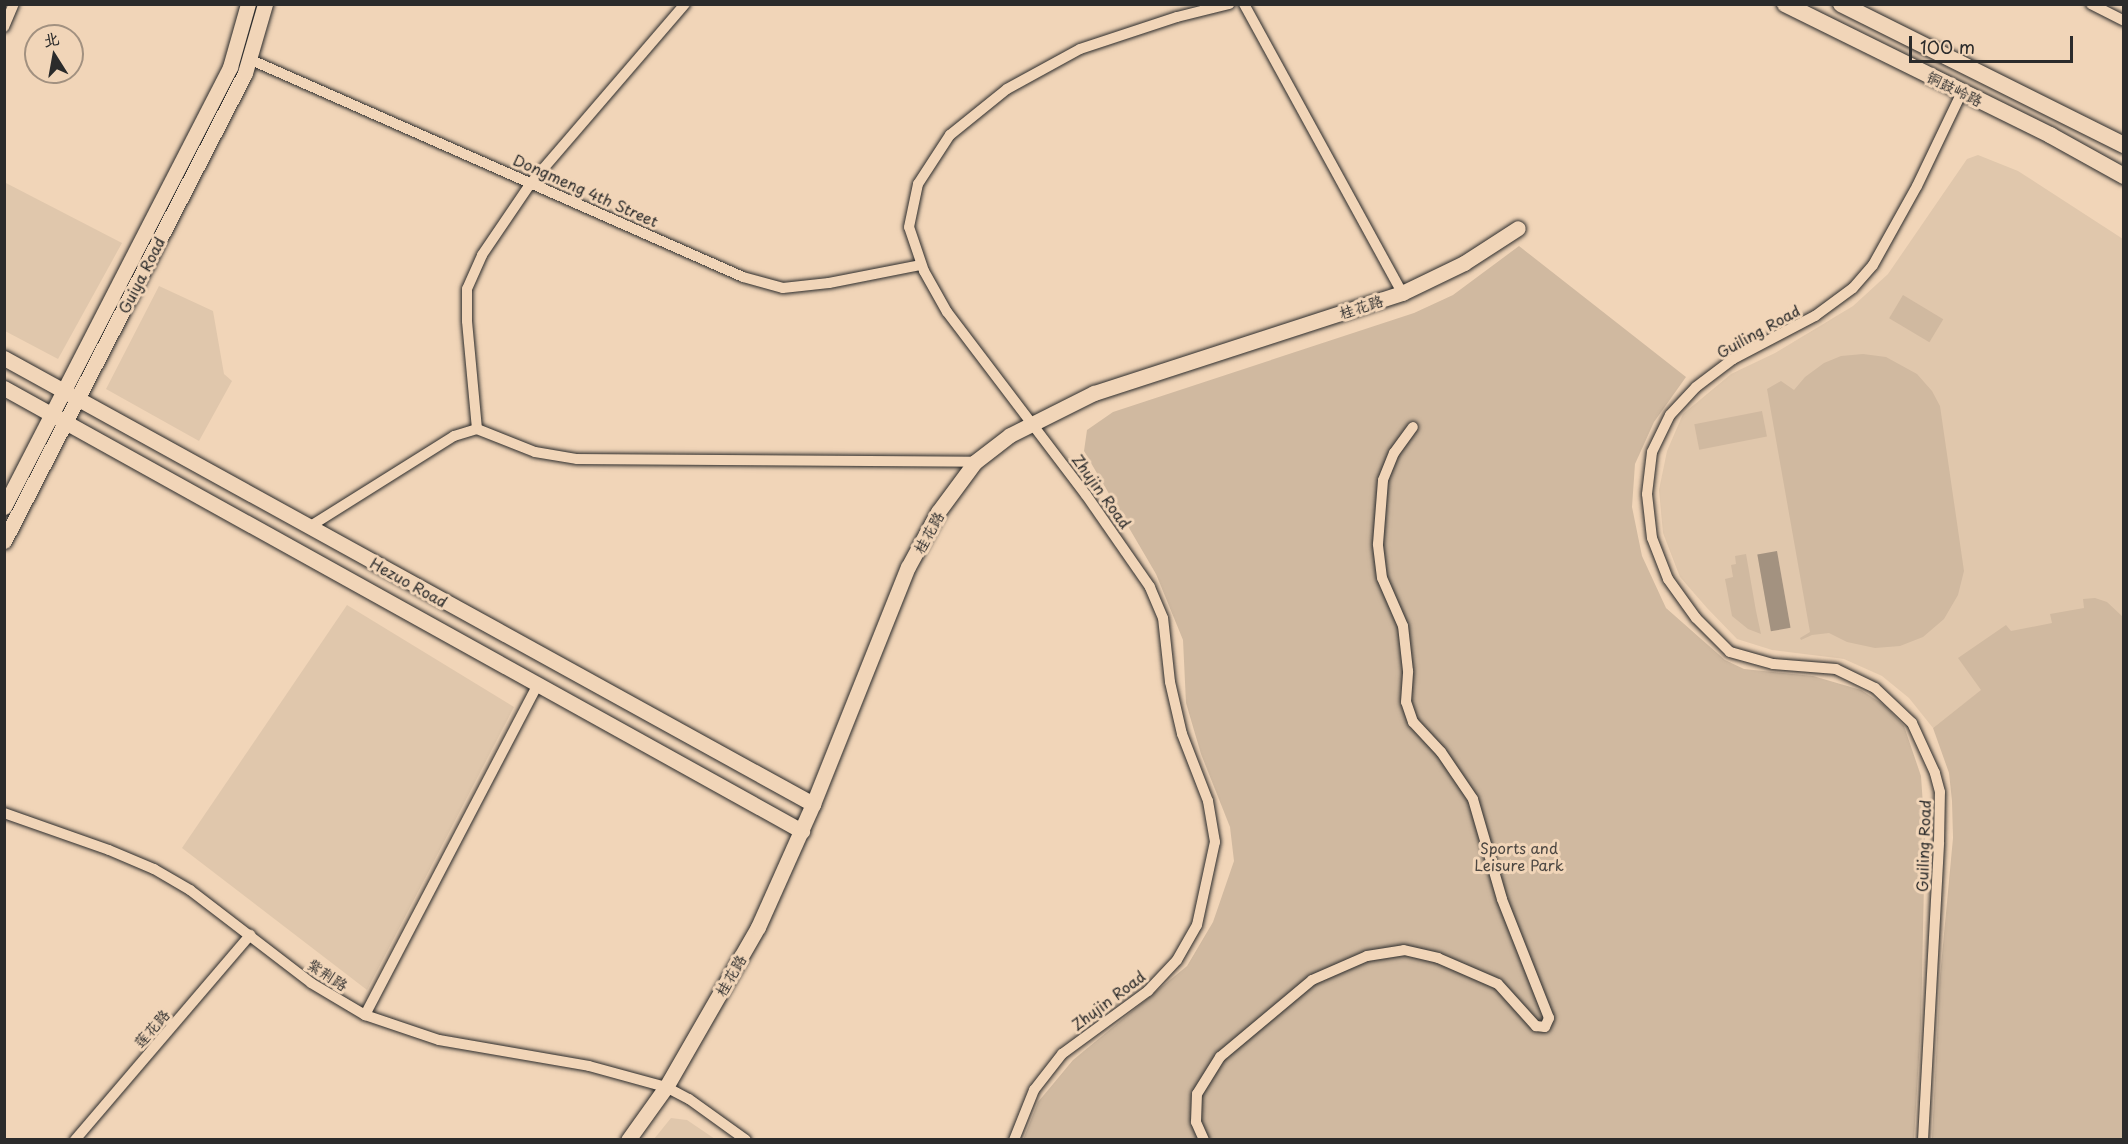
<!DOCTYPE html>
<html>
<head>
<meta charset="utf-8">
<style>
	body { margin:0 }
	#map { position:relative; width:2128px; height:1144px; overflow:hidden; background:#f1d5b8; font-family:"Playpen Sans","LXGW WenKai TC",sans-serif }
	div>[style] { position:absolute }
	.built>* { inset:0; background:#e0c7ac }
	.green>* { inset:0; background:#d0b9a0; transform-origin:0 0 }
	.water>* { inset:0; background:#a39280; transform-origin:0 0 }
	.roads { filter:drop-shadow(0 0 2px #2b2b2b) drop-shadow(0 0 2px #2b2b2b) }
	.street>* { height:10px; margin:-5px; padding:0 5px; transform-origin:5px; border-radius:5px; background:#f1d5b8 }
	.secondary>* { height:15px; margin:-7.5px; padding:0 7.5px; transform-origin:7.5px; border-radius:7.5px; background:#f1d5b8 }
	.primary>* { height:16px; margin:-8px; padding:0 8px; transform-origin:8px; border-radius:8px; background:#f1d5b8 }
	span { translate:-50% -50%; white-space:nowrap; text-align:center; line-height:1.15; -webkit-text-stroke:6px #f1d5b8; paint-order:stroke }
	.street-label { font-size:15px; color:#2b2b2b }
	.park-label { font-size:15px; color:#4c4742 }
	.frame { position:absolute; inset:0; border:6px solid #2b2b2b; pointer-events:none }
	.north { position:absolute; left:24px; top:24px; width:60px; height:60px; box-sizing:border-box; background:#f1d5b8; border:2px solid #a29180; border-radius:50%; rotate:349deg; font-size:16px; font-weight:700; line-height:24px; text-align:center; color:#2b2b2b }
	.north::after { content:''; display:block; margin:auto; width:21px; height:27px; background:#2b2b2b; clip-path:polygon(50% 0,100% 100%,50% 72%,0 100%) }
	.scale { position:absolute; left:1909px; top:36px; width:164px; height:27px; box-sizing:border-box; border:3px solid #2b2b2b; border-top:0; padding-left:8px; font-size:18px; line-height:21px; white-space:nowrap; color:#2b2b2b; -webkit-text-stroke:4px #f1d5b8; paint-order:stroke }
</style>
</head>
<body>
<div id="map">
	<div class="built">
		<i style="clip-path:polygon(1978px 155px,2018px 171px,2123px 239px,2123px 625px,2045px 641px,1933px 728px,1909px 698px,1882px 676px,1844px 659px,1772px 650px,1737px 639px,1707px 608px,1680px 577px,1663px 533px,1659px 490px,1667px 451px,1683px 414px,1731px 374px,1775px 353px,1853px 306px,1888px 274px,1967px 159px)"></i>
		<i style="clip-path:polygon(4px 182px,122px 243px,58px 359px,5px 331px)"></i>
		<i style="clip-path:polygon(159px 286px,213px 311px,224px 374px,232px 381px,199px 441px,106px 389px)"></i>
		<i style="clip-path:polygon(347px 605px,514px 707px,367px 990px,182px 848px)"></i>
		<i style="clip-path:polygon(671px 1118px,687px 1120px,715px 1139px,654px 1139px)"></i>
	</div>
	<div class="green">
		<i style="clip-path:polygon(1519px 246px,1686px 377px,1654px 422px,1635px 464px,1632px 507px,1642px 556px,1666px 608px,1725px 660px,1744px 669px,1813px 676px,1861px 690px,1884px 705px,1904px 726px,1921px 776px,1925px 835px,1921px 1025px,1914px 1139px,1023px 1140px,1038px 1102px,1073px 1060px,1187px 966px,1213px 922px,1234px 861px,1230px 827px,1201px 754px,1186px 703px,1183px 640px,1156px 574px,1084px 451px,1087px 430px,1113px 412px,1414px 313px,1453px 295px)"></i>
		<i style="left:1903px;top:295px;width:47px;height:27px;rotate:31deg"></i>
		<i style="clip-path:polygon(1863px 354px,1886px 357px,1917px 374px,1932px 391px,1940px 406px,1964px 571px,1958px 595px,1944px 619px,1923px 637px,1900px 646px,1875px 648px,1847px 642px,1829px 633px,1812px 635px,1801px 640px,1800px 638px,1810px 632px,1767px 389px,1781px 381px,1794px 390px,1805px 377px,1824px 363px,1841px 356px)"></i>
		<i style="left:1762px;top:411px;width:26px;height:69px;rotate:79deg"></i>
		<i style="clip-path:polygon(1746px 554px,1756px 611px,1761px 634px,1748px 629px,1732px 616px,1725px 579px,1733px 577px,1731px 565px,1736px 564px,1735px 556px)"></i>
		<i style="clip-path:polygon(2095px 598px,2107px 602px,2123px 617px,2123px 1139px,1932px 1139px,1940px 977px,1953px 838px,1952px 801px,1949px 773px,1933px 728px,1981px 690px,1958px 658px,2006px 625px,2011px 631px,2052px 623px,2050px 614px,2084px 608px,2083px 599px)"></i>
	</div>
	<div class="water">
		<i style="left:1777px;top:551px;width:78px;height:20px;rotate:80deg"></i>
	</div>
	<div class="roads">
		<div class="street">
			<i style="left:1244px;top:4px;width:329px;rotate:61.3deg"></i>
			<i style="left:2091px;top:4px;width:37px;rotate:27deg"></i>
			<i style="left:4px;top:27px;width:25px;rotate:-67deg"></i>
			<i style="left:249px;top:59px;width:540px;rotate:23.81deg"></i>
			<i style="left:743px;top:277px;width:41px;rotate:15.4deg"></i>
			<i style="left:783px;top:288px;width:46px;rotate:-6.2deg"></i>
			<i style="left:829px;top:283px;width:94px;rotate:-11.1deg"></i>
			<i style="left:477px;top:429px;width:108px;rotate:-95.3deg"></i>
			<i style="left:467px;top:321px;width:32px;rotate:-90deg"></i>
			<i style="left:467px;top:289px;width:37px;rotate:-66deg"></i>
			<i style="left:482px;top:255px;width:87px;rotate:-55.8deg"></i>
			<i style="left:531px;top:183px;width:236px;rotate:-49.3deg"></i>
			<i style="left:309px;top:527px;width:171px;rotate:-32.1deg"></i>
			<i style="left:454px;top:436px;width:24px;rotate:-17deg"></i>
			<i style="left:477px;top:429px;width:62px;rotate:21.6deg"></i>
			<i style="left:535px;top:452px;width:43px;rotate:9.5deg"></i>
			<i style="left:577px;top:459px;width:398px;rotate:0.4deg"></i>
			<i style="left:4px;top:813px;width:111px;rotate:19.4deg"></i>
			<i style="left:109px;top:850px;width:49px;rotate:22.9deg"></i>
			<i style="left:154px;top:869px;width:42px;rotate:30.3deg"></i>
			<i style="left:190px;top:890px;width:153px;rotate:37.5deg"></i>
			<i style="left:311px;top:983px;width:63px;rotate:30.7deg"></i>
			<i style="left:365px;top:1015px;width:78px;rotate:18.7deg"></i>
			<i style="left:439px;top:1040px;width:152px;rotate:9.8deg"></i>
			<i style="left:589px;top:1066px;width:80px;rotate:15.3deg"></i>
			<i style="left:666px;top:1087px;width:26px;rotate:28deg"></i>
			<i style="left:689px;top:1099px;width:70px;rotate:35.7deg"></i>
			<i style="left:365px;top:1015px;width:373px;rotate:-62.4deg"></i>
			<i style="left:75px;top:1140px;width:270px;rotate:-49.5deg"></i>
			<i style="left:1014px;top:1140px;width:54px;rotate:-68.2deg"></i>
			<i style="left:1034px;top:1090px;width:46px;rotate:-52.1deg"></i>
			<i style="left:1062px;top:1054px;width:107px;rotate:-36.2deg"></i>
			<i style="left:1148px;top:991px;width:42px;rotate:-46.9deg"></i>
			<i style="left:1177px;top:960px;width:40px;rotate:-60.3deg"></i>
			<i style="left:1197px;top:925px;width:85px;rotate:-77.8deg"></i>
			<i style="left:1215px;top:842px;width:42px;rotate:-99.7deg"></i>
			<i style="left:1208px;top:801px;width:72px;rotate:-111.2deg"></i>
			<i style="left:1182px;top:734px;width:53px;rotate:-103deg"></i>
			<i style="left:1170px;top:682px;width:64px;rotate:-96.2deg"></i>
			<i style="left:1163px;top:618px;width:34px;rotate:-113deg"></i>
			<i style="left:1150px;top:587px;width:112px;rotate:-124.8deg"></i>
			<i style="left:1086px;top:495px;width:230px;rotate:-127.2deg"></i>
			<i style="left:947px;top:312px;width:47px;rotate:-119.3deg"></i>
			<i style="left:924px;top:271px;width:46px;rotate:-108.8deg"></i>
			<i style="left:909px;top:227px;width:44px;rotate:-78.2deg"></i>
			<i style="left:918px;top:184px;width:59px;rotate:-56.9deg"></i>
			<i style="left:950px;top:135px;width:73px;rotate:-38.9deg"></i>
			<i style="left:1007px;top:89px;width:83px;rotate:-28.7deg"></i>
			<i style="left:1080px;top:49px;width:102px;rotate:-18.3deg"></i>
			<i style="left:1177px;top:17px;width:54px;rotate:-14deg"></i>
			<i style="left:1204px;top:1140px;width:20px;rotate:-114deg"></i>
			<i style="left:1196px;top:1122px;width:28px;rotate:-88deg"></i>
			<i style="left:1197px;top:1094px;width:44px;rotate:-58.1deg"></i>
			<i style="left:1220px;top:1057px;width:120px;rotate:-39.9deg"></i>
			<i style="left:1312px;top:980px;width:60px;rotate:-23.6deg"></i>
			<i style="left:1367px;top:956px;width:37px;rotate:-9deg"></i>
			<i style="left:1404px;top:950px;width:35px;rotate:13deg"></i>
			<i style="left:1438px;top:958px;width:65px;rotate:23.4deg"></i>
			<i style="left:1498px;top:984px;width:57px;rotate:47.9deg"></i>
			<i style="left:1536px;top:1026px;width:9px;rotate:6deg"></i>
			<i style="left:1545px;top:1027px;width:10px;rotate:-66deg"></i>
			<i style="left:1549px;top:1018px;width:128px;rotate:-111.6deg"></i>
			<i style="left:1502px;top:899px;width:104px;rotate:-106.2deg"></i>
			<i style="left:1473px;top:799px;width:57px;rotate:-124.2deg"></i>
			<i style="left:1441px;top:752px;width:41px;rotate:-133deg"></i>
			<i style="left:1413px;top:722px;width:21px;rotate:-109deg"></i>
			<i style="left:1406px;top:702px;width:31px;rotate:-86deg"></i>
			<i style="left:1408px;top:671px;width:45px;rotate:-96.3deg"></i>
			<i style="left:1403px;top:626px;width:52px;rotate:-113.6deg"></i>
			<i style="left:1382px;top:578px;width:34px;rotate:-97deg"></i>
			<i style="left:1378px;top:544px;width:64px;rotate:-85.5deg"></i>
			<i style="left:1383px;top:480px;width:29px;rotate:-68deg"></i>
			<i style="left:1394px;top:453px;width:32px;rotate:-54deg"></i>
			<i style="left:1923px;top:1140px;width:298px;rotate:-86.9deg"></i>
			<i style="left:1939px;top:842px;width:50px;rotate:-88.9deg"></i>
			<i style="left:1940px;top:792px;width:20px;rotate:-105deg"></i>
			<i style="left:1935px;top:773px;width:55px;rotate:-114.7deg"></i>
			<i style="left:1912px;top:723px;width:51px;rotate:-136.6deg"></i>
			<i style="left:1875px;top:688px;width:43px;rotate:-154deg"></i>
			<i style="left:1836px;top:669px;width:63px;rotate:-175.5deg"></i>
			<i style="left:1773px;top:664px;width:45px;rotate:-164.4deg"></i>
			<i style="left:1730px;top:652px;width:48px;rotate:-135deg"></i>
			<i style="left:1696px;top:618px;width:48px;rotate:-125.7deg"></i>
			<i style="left:1668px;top:579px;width:44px;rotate:-111.3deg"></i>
			<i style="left:1652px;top:538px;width:44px;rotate:-96.5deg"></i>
			<i style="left:1647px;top:494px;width:42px;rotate:-83.2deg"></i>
			<i style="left:1652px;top:452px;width:41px;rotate:-64.1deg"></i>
			<i style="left:1670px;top:415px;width:38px;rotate:-47deg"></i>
			<i style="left:1696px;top:387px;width:46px;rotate:-37.1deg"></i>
			<i style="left:1733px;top:359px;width:93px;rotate:-27.7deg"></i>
			<i style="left:1815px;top:316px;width:47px;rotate:-36.4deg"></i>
			<i style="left:1853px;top:288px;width:30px;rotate:-49deg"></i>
			<i style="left:1873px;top:265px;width:90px;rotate:-60.9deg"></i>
			<i style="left:1917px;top:186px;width:104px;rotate:-64.4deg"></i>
		</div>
		<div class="secondary">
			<i style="left:4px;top:358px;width:924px;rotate:28.87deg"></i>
			<i style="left:4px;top:388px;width:913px;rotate:29.04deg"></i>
			<i style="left:4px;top:507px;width:495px;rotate:-62.8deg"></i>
			<i style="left:230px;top:67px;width:66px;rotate:-74.1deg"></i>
			<i style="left:4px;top:541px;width:526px;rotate:-62.75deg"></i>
			<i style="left:245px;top:73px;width:72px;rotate:-73.8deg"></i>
			<i style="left:628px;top:1140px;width:65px;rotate:-54.4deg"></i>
			<i style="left:666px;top:1087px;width:185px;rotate:-60.1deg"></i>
			<i style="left:758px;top:927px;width:135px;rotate:-65.9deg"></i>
			<i style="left:813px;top:804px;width:255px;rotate:-68.2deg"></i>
			<i style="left:908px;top:567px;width:63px;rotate:-61.4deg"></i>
			<i style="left:938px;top:512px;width:62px;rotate:-53.5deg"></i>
			<i style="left:975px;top:462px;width:44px;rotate:-37.6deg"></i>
			<i style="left:1010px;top:435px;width:94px;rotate:-26.6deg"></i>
			<i style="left:1094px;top:393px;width:324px;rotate:-18deg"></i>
			<i style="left:1402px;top:293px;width:69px;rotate:-25.8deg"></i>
			<i style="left:1464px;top:263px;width:64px;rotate:-32.9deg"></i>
		</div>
		<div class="primary">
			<i style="left:1785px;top:4px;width:296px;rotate:26.3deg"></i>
			<i style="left:2050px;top:135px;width:85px;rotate:29deg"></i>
			<i style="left:1841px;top:4px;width:316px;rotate:26.5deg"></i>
		</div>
	</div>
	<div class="street-label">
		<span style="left:1955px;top:88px;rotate:26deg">铜鼓岭路</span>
		<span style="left:586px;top:190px;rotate:24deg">Dongmeng 4th Street</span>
		<span style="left:141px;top:275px;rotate:-63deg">Guiya Road</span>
		<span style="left:1361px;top:306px;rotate:-18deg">桂花路</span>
		<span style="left:1758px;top:331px;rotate:-29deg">Guiling Road</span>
		<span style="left:1102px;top:491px;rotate:54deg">Zhujin Road</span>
		<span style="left:928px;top:532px;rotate:-61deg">桂花路</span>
		<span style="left:409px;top:582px;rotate:29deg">Hezuo Road</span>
		<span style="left:1923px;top:846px;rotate:-88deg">Guiling Road</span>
		<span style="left:328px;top:974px;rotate:33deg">紫荆路</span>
		<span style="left:730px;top:975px;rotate:-60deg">桂花路</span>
		<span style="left:1108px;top:1000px;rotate:-37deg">Zhujin Road</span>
		<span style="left:151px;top:1028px;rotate:-49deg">莲花路</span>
	</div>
	<div class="park-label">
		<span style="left:1519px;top:856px">Sports and<br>Leisure Park</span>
	</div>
	<div class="frame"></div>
	<div class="north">北</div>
	<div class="scale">100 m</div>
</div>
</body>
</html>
